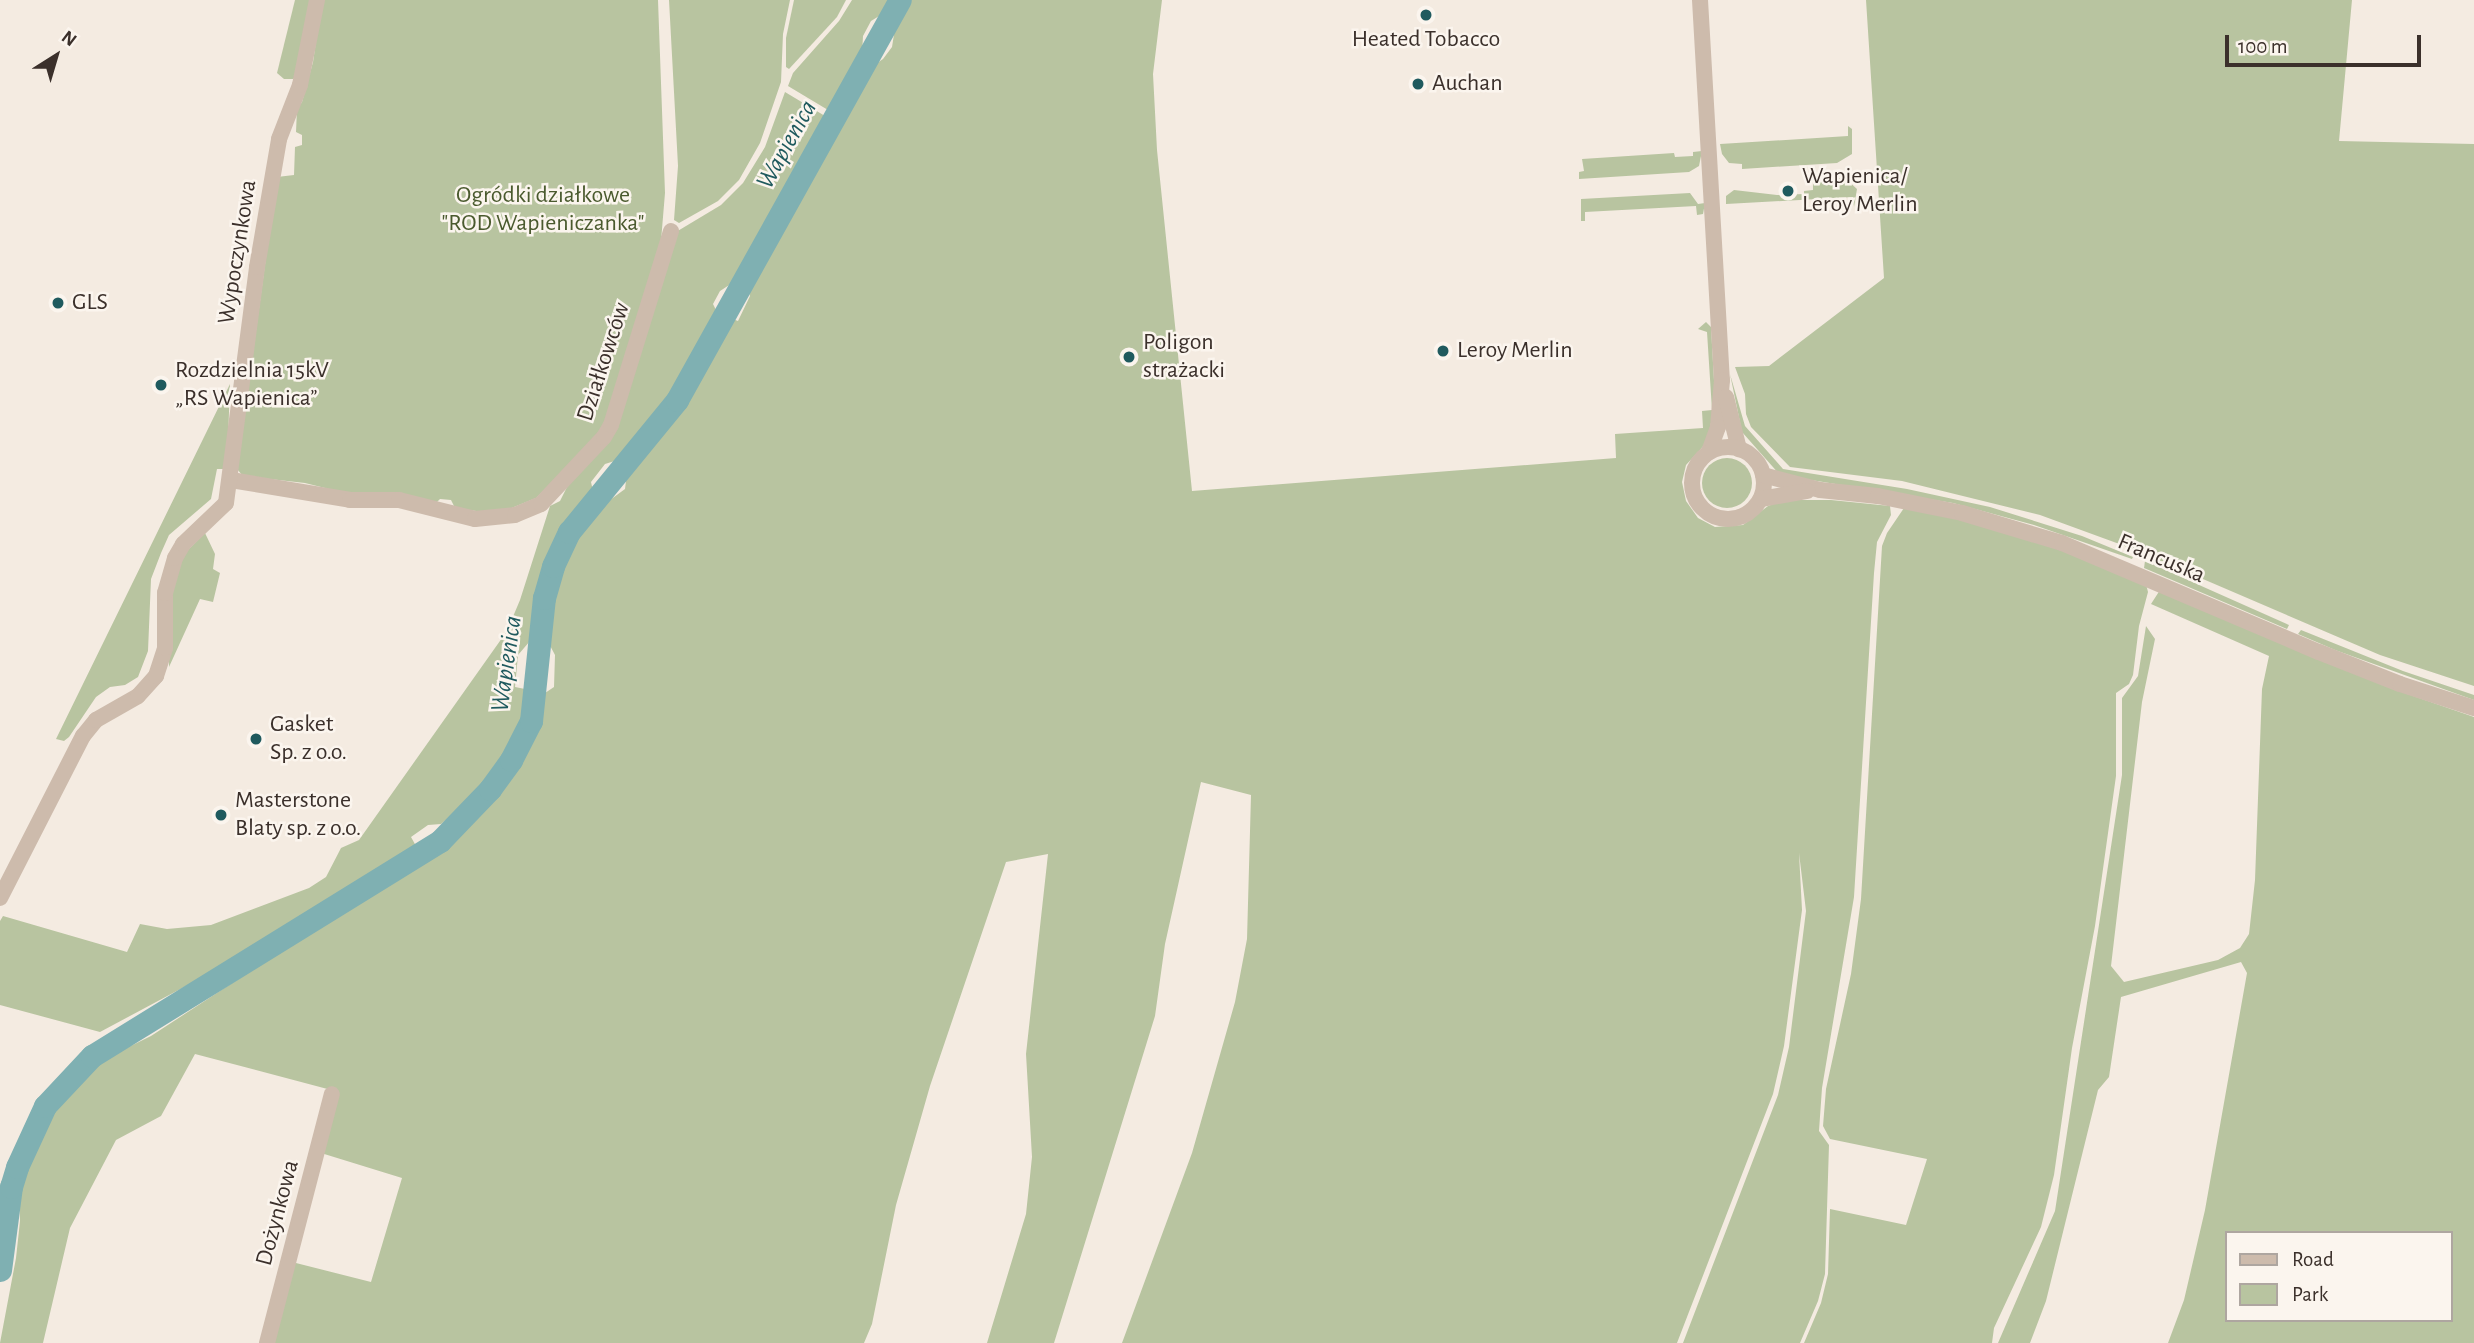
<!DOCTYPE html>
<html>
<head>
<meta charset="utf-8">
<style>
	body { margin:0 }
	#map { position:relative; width:2474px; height:1343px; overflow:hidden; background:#f4ebe1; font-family:"Alegreya Sans",sans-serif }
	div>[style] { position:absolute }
	.green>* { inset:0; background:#b8c4a0 }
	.round { border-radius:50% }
	.river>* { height:23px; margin:-11.5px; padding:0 11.5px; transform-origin:11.5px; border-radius:11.5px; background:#7fb0b2 }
	.minor>* { height:16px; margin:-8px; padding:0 8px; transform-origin:8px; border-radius:8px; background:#cdbbac }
	.minor>.ring { margin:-8px; padding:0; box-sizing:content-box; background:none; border:16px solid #cdbbac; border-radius:50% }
	.dots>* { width:19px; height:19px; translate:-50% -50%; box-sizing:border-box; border:4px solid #fbf5ee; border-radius:50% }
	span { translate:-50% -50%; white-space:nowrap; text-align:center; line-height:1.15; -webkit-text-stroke:5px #fbf5ee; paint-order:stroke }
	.poi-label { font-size:24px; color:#3b302b }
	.left { translate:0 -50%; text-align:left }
	.park-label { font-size:24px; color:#4a5a2e }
	.street-label { font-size:24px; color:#3b302b }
	.water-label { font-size:26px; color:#1f5a5e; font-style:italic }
	.legend { position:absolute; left:2225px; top:1231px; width:228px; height:91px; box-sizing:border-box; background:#fbf5ee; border:2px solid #aea6a0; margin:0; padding:9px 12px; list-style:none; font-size:21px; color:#3b302b }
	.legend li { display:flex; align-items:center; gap:14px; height:35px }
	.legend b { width:35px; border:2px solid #aea6a0 }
	.north { position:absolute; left:21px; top:21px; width:70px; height:70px; -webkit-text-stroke:5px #fbf5ee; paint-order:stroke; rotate:37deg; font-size:19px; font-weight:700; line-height:28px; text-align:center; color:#3b302b }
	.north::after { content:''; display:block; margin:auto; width:24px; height:32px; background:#3b302b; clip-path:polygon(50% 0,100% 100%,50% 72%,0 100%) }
	.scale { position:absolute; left:2225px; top:35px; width:196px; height:32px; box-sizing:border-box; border:4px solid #3b302b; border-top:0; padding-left:9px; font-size:21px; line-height:24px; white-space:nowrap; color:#3b302b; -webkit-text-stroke:5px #fbf5ee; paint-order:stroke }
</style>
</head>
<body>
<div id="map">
	<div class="green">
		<i style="clip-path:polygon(295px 0,313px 0,299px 75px,293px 79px,284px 79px,277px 73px)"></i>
		<i style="clip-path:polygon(322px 0,658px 0,665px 193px,661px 241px,606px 421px,594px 440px,536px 498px,497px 514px,455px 508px,451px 500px,440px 499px,436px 503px,357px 496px,305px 483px,243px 476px,237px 469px,277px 177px,294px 175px,295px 147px,302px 145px,302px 135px,296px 132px,297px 109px,302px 102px,313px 62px)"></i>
		<i style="clip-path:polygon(669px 0,790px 0,783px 34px,781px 82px,760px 143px,739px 180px,718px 201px,679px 223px,674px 220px,678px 166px)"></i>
		<i style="clip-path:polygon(794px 0,846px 0,837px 17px,789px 69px,786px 67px,786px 38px)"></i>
		<i style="clip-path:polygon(852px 0,892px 0,884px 13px,871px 21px,863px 36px,862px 54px,828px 110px,788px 86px,793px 73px,839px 21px)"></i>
		<i style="clip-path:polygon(908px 0,1162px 0,1153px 74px,1157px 150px,1192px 491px,1616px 458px,1615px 434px,1703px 428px,1702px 411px,1712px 410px,1707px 332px,1698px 329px,1706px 322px,1711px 327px,1715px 398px,1708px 441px,1686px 465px,1682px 482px,1686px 501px,1698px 518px,1715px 527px,1743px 525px,1768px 506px,1784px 500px,1831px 500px,1890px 506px,1891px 515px,1877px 542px,1874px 573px,1854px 897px,1822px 1088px,1819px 1131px,1829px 1145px,1825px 1274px,1818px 1301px,1800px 1343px,1683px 1343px,1778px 1095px,1789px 1047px,1806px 911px,1799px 853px,1802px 910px,1784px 1046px,1773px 1094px,1677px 1343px,1122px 1343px,1192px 1153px,1235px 1002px,1247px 939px,1251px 795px,1201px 782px,1165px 944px,1155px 1016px,1054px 1343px,987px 1343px,1026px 1214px,1032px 1157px,1026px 1054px,1048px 854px,1006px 862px,930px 1086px,896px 1205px,872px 1324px,864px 1343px,271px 1343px,292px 1262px,371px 1282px,402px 1178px,321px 1153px,335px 1091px,195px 1054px,161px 1116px,116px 1140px,70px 1228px,43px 1343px,0 1343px,16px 1258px,20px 1221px,19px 1177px,48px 1110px,96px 1063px,151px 1036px,315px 929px,440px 854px,521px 766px,538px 723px,542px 695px,554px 687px,555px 655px,545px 636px,557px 576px,574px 539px,603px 499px,610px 500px,625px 489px,627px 473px,680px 402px,730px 318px,738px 321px,750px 296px,747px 285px,870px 68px,883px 59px,892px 47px,896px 22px)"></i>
		<i style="clip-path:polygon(1866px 0,2352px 0,2339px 141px,2474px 144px,2474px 686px,2380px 655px,2133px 549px,2040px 515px,1902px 481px,1790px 467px,1751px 427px,1746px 414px,1745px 394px,1735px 367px,1769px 366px,1884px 278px)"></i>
		<i style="clip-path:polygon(785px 92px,825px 116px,740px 278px,720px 291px,713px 304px,717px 312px,663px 409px,621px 459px,605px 464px,591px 482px,593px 491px,565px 527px,548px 559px,530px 641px,518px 655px,515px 687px,525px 689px,522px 720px,504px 758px,460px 808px,441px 824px,428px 825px,411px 837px,416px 846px,229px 963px,100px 1032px,0 1005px,0 921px,3px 916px,127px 952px,140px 924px,167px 929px,211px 925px,309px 888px,326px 877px,341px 848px,359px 840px,507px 631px,520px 600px,550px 506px,560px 501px,572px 477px,603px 447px,676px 232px,721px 205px,743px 183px,765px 147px)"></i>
		<i style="clip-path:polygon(1848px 126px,1852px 129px,1852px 154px,1837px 163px,1742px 169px,1742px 164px,1729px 163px,1722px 154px,1720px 144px,1848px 136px)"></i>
		<i style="clip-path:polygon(1702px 151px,1699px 166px,1689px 172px,1579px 179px,1579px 172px,1584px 171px,1582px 159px,1674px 153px,1675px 157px,1693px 156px,1693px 152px)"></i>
		<i style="clip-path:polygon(1838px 178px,1846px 179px,1857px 189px,1854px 207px,1853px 197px,1726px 204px,1726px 196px,1734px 190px,1777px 195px,1804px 194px,1804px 191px,1813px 190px,1813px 184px)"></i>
		<i style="clip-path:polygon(1690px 193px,1698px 204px,1705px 203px,1703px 214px,1697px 215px,1696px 206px,1585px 212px,1585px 221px,1581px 221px,1581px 199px)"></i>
		<i style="clip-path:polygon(1730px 374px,1745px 426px,1783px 469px,1907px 489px,1990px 507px,2082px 536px,2133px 557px,2132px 559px,2034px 525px,1953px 503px,1780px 475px,1742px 432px)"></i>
		<i style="clip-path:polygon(230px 384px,227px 469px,217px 469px,211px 499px,169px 535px,161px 553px,151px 579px,148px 651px,138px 677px,125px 685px,110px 687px,96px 697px,69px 737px,64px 741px,56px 739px)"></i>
		<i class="round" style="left:1702px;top:458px;width:50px;height:50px"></i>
		<i style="clip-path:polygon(1904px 508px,1960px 519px,2060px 548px,2146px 584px,2148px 592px,2139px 626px,2133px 675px,2129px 684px,2116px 693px,2116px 776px,2095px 926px,2072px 1048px,2054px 1175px,2041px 1227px,1994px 1328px,1992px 1343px,1804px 1343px,1821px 1303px,1828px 1274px,1830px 1209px,1906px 1225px,1927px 1159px,1830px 1139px,1823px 1126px,1826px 1089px,1851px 974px,1861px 899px,1882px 546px,1887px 533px)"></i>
		<i style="clip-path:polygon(205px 533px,215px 554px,213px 569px,220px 573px,213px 602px,200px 599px,169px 667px,169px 594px,181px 557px)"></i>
		<i style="clip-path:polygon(2145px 561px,2289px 625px,2287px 629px,2144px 568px)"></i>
		<i style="clip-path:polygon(evenodd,2160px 590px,2396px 690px,2474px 717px,2474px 1343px,2168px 1343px,2184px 1300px,2205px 1210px,2247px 973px,2241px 962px,2121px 997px,2109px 1077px,2098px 1090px,2046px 1301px,2030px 1343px,1998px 1343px,2055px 1211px,2122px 775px,2122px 698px,2138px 676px,2146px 626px,2155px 639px,2142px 702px,2111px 966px,2124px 982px,2218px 960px,2240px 948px,2249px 934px,2255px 880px,2262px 689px,2269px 656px,2151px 604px,2160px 590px,2227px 1233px,2451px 1233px,2451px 1320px,2227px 1320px,2227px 1233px)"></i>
		<i style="clip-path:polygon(2301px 630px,2403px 671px,2474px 695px,2474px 700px,2335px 650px,2298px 634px)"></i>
	</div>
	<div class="river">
		<i style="left:0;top:1270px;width:84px;rotate:-82.5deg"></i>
		<i style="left:11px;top:1187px;width:21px;rotate:-73deg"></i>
		<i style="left:17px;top:1167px;width:67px;rotate:-65.3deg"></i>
		<i style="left:45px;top:1106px;width:69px;rotate:-46.8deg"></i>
		<i style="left:92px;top:1056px;width:409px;rotate:-31.7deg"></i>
		<i style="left:440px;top:841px;width:72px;rotate:-46.1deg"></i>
		<i style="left:490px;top:789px;width:36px;rotate:-54deg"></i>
		<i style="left:511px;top:760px;width:44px;rotate:-62.9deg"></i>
		<i style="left:531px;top:721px;width:124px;rotate:-84deg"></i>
		<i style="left:544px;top:598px;width:33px;rotate:-74deg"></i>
		<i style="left:553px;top:566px;width:38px;rotate:-65deg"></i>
		<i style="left:569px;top:532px;width:171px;rotate:-50.7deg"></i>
		<i style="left:677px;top:400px;width:458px;rotate:-60.9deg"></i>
	</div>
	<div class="minor">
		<i style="left:1700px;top:0;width:381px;rotate:86.7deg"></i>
		<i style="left:1722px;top:380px;width:47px;rotate:94.9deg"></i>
		<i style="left:1718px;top:427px;width:27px;rotate:110deg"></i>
		<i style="left:1726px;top:397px;width:54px;rotate:76deg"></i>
		<i class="ring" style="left:1692px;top:447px;width:56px;height:56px"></i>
		<i style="left:1763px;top:475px;width:59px;rotate:14.7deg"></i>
		<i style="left:1820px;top:490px;width:58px;rotate:5.9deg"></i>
		<i style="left:1878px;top:496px;width:86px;rotate:11.4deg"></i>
		<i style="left:1962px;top:513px;width:104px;rotate:16.7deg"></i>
		<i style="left:2062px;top:543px;width:279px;rotate:23deg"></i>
		<i style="left:2319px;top:652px;width:87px;rotate:21.6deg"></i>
		<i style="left:2400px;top:684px;width:78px;rotate:18deg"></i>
		<i style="left:231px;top:480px;width:121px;rotate:9.5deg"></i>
		<i style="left:350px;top:500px;width:49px"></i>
		<i style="left:399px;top:500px;width:78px;rotate:14deg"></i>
		<i style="left:475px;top:519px;width:40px;rotate:-5.7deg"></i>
		<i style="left:515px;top:515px;width:28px;rotate:-23deg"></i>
		<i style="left:541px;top:504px;width:92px;rotate:-46.8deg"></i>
		<i style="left:604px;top:437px;width:14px;rotate:-60deg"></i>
		<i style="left:611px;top:425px;width:203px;rotate:-72.8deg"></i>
		<i style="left:1761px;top:499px;width:47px;rotate:-9.9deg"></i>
		<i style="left:0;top:898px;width:182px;rotate:-62.9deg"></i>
		<i style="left:83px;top:736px;width:21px;rotate:-51deg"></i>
		<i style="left:96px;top:720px;width:48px;rotate:-29.7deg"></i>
		<i style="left:138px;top:696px;width:27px;rotate:-48deg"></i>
		<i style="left:156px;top:676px;width:29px;rotate:-72deg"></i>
		<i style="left:165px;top:648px;width:55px;rotate:-90deg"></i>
		<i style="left:165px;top:593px;width:36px;rotate:-74deg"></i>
		<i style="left:175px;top:558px;width:16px;rotate:-60deg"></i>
		<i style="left:183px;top:544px;width:59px;rotate:-43.6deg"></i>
		<i style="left:226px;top:503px;width:238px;rotate:-82.5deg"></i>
		<i style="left:257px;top:267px;width:130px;rotate:-80.2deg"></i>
		<i style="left:279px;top:139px;width:58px;rotate:-68.7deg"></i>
		<i style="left:300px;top:85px;width:87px;rotate:-78.7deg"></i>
		<i style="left:267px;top:1343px;width:257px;rotate:-75.4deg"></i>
	</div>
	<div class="dots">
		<i style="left:1426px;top:15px;background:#1f5a5e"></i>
		<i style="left:1418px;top:84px;background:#1f5a5e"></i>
		<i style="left:1788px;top:191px;background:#1f5a5e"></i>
		<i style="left:58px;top:303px;background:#1f5a5e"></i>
		<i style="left:1443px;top:351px;background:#1f5a5e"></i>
		<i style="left:1129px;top:357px;background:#1f5a5e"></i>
		<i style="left:161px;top:385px;background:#1f5a5e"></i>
		<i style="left:256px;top:739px;background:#1f5a5e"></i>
		<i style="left:221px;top:815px;background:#1f5a5e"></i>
	</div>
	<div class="poi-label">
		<span style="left:1426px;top:40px">Heated Tobacco</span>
		<span class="left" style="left:1432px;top:84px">Auchan</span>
		<span class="left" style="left:1802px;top:191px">Wapienica/<br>Leroy Merlin</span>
		<span class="left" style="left:72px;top:303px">GLS</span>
		<span class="left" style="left:1143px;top:357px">Poligon<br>strażacki</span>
		<span class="left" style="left:1457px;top:351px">Leroy Merlin</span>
		<span class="left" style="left:175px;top:385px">Rozdzielnia 15kV<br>„RS Wapienica”</span>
		<span class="left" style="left:270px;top:739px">Gasket<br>Sp. z o.o.</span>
		<span class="left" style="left:235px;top:815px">Masterstone<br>Blaty sp. z o.o.</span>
	</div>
	<div class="park-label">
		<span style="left:543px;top:210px">Ogródki działkowe<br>"ROD Wapieniczanka"</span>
	</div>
	<div class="street-label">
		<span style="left:238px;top:252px;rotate:-81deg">Wypoczynkowa</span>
		<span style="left:604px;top:362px;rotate:-72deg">Działkowców</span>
		<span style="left:2161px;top:559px;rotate:23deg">Francuska</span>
		<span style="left:278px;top:1213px;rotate:-75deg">Dożynkowa</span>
	</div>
	<div class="water-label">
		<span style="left:787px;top:145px;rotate:-61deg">Wapienica</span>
		<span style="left:507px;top:664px;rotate:-82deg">Wapienica</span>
	</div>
	<ul class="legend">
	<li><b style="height:9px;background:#cdbbac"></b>Road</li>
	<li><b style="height:19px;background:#b8c4a0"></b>Park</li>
	</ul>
	<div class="north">N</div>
	<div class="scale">100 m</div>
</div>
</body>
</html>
